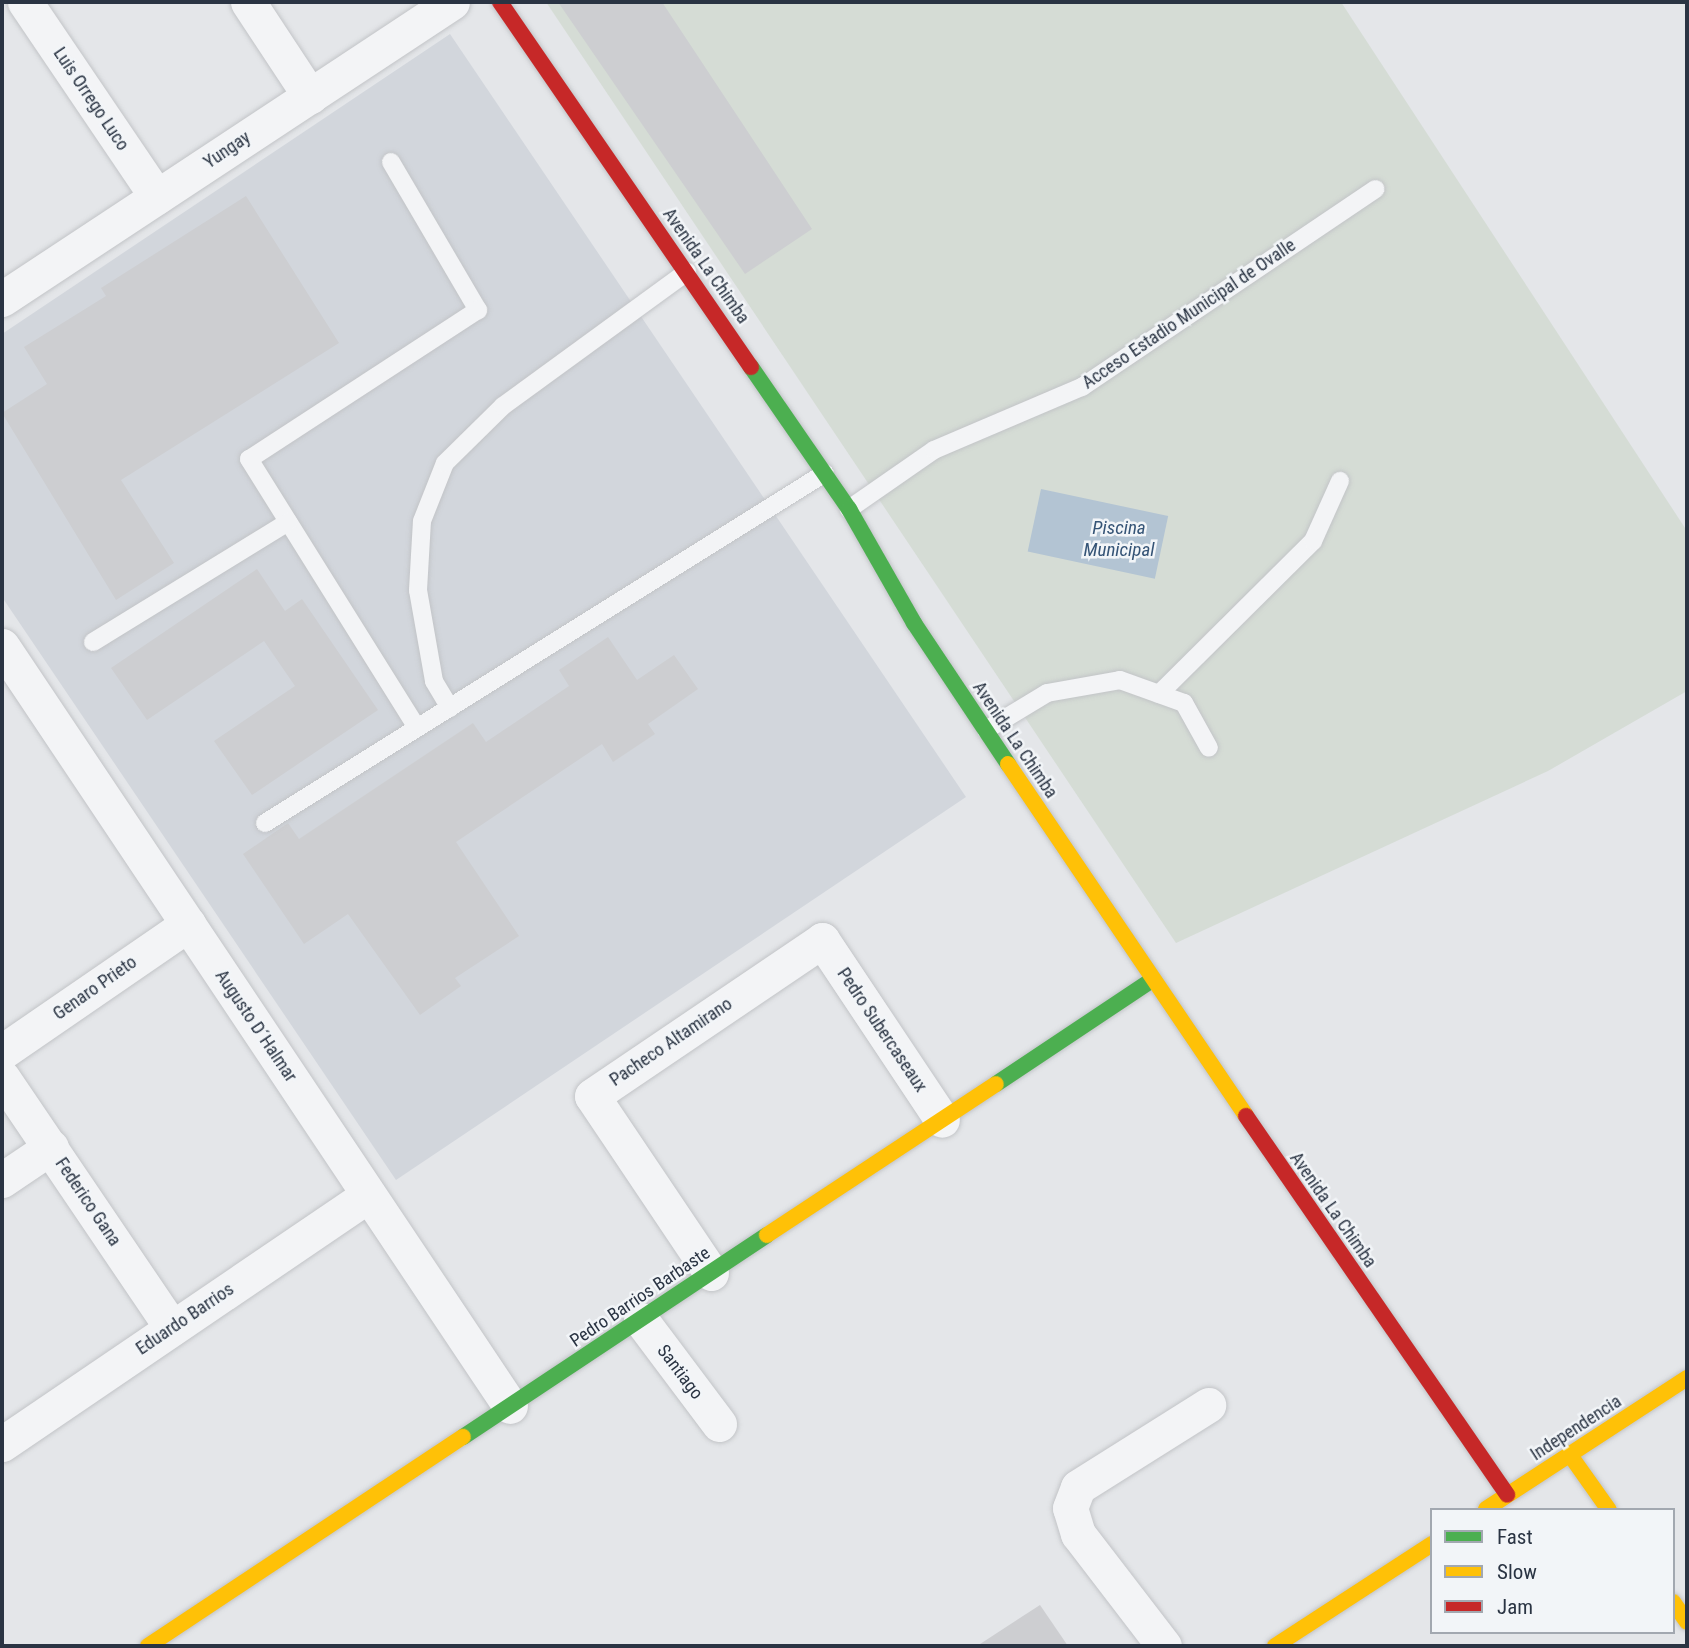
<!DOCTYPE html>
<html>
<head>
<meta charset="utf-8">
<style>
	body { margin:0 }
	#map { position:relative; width:1689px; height:1648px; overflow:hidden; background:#e4e6e9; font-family:"Roboto Condensed",sans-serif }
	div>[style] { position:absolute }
	.built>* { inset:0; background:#d2d6dc }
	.green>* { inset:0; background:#d5dcd5 }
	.water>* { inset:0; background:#b3c4d3; transform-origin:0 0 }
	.building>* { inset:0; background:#cdced1 }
	.roads { filter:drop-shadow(0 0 2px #c2c4c7) drop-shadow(0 0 2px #c2c4c7) }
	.lane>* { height:18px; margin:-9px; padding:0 9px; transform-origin:9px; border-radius:9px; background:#f3f4f6 }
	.street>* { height:35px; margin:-17.5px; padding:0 17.5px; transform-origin:17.5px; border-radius:17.5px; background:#f3f4f6 }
	.fast>* { height:16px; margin:-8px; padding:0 8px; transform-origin:8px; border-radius:8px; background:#4caf50 }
	.slow>* { height:16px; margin:-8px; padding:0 8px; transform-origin:8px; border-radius:8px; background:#ffc107 }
	.jam>* { height:16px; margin:-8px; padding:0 8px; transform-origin:8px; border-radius:8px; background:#c62828 }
	span { translate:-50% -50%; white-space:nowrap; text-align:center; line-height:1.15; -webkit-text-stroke:5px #f2f5f8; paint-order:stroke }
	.street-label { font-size:18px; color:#2a3443 }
	.water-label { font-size:19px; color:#355476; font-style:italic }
	.frame { position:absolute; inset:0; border:4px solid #2a3443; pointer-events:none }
	.legend { position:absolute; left:1430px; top:1508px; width:245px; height:126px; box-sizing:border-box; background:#f2f5f8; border:2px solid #a2a8b0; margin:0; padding:9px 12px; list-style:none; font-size:21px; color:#2a3443 }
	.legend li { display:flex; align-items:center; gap:14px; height:35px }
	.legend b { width:35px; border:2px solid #a2a8b0 }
</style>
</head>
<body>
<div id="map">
	<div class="built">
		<i style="clip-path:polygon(450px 34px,966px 797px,396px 1180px,2px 597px,2px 334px)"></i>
	</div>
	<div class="green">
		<i style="clip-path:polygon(546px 2px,1341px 2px,1687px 531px,1687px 691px,1548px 771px,1176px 943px)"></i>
	</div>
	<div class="water">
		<i style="left:1041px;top:489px;width:130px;height:64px;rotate:12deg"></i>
	</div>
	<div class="building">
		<i style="clip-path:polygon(558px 2px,662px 2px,812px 229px,745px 274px)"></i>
		<i style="clip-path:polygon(246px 196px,339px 343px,121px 480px,174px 563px,116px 600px,2px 413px,47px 384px,24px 347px,106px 296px,101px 288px)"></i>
		<i style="clip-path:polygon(257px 569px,285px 611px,302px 599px,378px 710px,252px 795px,214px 741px,295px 686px,264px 641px,147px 720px,111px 668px)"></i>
		<i style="clip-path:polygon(608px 637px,637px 680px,674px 655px,698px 689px,648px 724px,655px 734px,613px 762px,602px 744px,456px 842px,519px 936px,455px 978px,461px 986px,420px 1015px,348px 914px,304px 944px,243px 854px,288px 823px,299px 839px,473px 723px,486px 742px,569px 686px,559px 670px)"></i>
		<i style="clip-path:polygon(1040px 1605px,1068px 1646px,977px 1646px)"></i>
	</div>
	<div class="roads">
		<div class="lane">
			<i style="left:391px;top:162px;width:172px;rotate:59.6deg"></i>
			<i style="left:478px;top:310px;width:273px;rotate:146.9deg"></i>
			<i style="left:249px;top:459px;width:317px;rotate:58deg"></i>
			<i style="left:849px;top:509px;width:103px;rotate:-34.8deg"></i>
			<i style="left:934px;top:450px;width:161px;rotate:-23.1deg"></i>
			<i style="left:1082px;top:387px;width:354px;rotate:-34deg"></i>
			<i style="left:93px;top:642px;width:229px;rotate:-31.6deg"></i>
			<i style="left:1159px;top:694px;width:217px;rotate:-44.8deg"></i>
			<i style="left:1313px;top:541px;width:66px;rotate:-65.8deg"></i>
			<i style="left:450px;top:708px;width:31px;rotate:-121deg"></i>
			<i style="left:434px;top:681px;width:92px;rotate:-100deg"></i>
			<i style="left:418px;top:590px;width:69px;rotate:-86.7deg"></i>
			<i style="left:422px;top:521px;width:62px;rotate:-68.4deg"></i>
			<i style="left:445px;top:463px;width:81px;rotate:-44.5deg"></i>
			<i style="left:503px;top:406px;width:228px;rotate:-36.1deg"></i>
			<i style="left:986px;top:730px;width:71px;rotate:-31.2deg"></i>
			<i style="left:1047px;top:693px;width:74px;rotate:-10.1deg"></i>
			<i style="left:1120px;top:680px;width:68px;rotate:19.8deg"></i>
			<i style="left:1184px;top:703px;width:51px;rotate:60.9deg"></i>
			<i style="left:265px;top:823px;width:660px;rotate:-32.01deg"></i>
		</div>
		<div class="street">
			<i style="left:25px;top:2px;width:235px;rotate:55.9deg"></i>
			<i style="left:248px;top:2px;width:113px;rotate:56.6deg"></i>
			<i style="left:2px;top:299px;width:539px;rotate:-33.42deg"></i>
			<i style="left:2px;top:646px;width:914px;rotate:56.24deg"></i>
			<i style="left:2px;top:1052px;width:226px;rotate:-34.5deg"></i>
			<i style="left:2px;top:1077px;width:303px;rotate:55.9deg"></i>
			<i style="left:2px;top:1180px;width:59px;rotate:-34deg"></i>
			<i style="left:711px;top:1273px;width:213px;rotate:-123.9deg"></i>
			<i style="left:592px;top:1096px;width:278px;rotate:-34.1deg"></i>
			<i style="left:822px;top:940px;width:216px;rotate:56.3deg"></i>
			<i style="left:641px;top:1320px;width:130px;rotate:53.1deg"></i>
			<i style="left:2px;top:1444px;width:443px;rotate:-34.2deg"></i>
			<i style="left:1164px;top:1646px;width:141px;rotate:-127.5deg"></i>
			<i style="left:1078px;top:1534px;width:27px;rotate:-107deg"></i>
			<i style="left:1070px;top:1508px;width:22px;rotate:-69deg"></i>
			<i style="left:1078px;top:1487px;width:154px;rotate:-32.2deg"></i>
		</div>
		<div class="fast">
			<i style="left:751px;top:367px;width:173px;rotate:55.4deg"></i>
			<i style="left:849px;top:509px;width:131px;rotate:60.3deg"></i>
			<i style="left:914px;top:623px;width:169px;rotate:56.3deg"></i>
			<i style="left:996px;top:1084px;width:187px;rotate:-33.7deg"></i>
			<i style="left:463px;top:1437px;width:365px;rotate:-33.6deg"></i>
		</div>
		<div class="slow">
			<i style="left:1008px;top:764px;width:425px;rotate:55.9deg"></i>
			<i style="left:767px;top:1235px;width:274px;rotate:-33.4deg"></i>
			<i style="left:1570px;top:1455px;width:67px;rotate:54.7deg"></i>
			<i style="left:1486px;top:1509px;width:240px;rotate:-33.1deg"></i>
			<i style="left:1673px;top:1602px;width:24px;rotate:55deg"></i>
			<i style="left:148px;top:1646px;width:378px;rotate:-33.6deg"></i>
			<i style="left:1275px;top:1646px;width:187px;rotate:-33deg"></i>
		</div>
		<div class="jam">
			<i style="left:500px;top:2px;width:443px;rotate:55.5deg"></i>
			<i style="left:1246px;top:1116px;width:460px;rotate:55.4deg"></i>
		</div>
	</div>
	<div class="street-label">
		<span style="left:91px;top:99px;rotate:56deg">Luis Orrego Luco</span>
		<span style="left:227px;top:150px;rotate:-34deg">Yungay</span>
		<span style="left:706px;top:266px;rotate:55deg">Avenida La Chimba</span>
		<span style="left:1189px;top:314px;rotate:-34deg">Acceso Estadio Municipal de Ovalle</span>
		<span style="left:1015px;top:740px;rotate:56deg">Avenida La Chimba</span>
		<span style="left:95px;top:988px;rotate:-35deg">Genaro Prieto</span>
		<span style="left:256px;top:1026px;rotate:56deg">Augusto D´Halmar</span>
		<span style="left:882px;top:1030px;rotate:56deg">Pedro Subercaseaux</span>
		<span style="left:671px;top:1042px;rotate:-34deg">Pacheco Altamirano</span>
		<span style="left:88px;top:1202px;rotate:56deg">Federico Gana</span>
		<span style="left:1333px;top:1210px;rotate:55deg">Avenida La Chimba</span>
		<span style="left:640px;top:1297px;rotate:-34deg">Pedro Barrios Barbaste</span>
		<span style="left:185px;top:1319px;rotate:-34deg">Eduardo Barrios</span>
		<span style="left:680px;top:1372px;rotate:53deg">Santiago</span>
		<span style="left:1576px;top:1428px;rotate:-33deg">Independencia</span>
	</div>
	<div class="water-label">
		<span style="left:1119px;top:539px">Piscina<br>Municipal</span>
	</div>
	<div class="frame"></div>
	<ul class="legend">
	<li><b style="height:9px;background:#4caf50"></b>Fast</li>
	<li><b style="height:9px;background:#ffc107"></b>Slow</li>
	<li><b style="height:9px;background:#c62828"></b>Jam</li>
	</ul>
</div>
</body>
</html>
